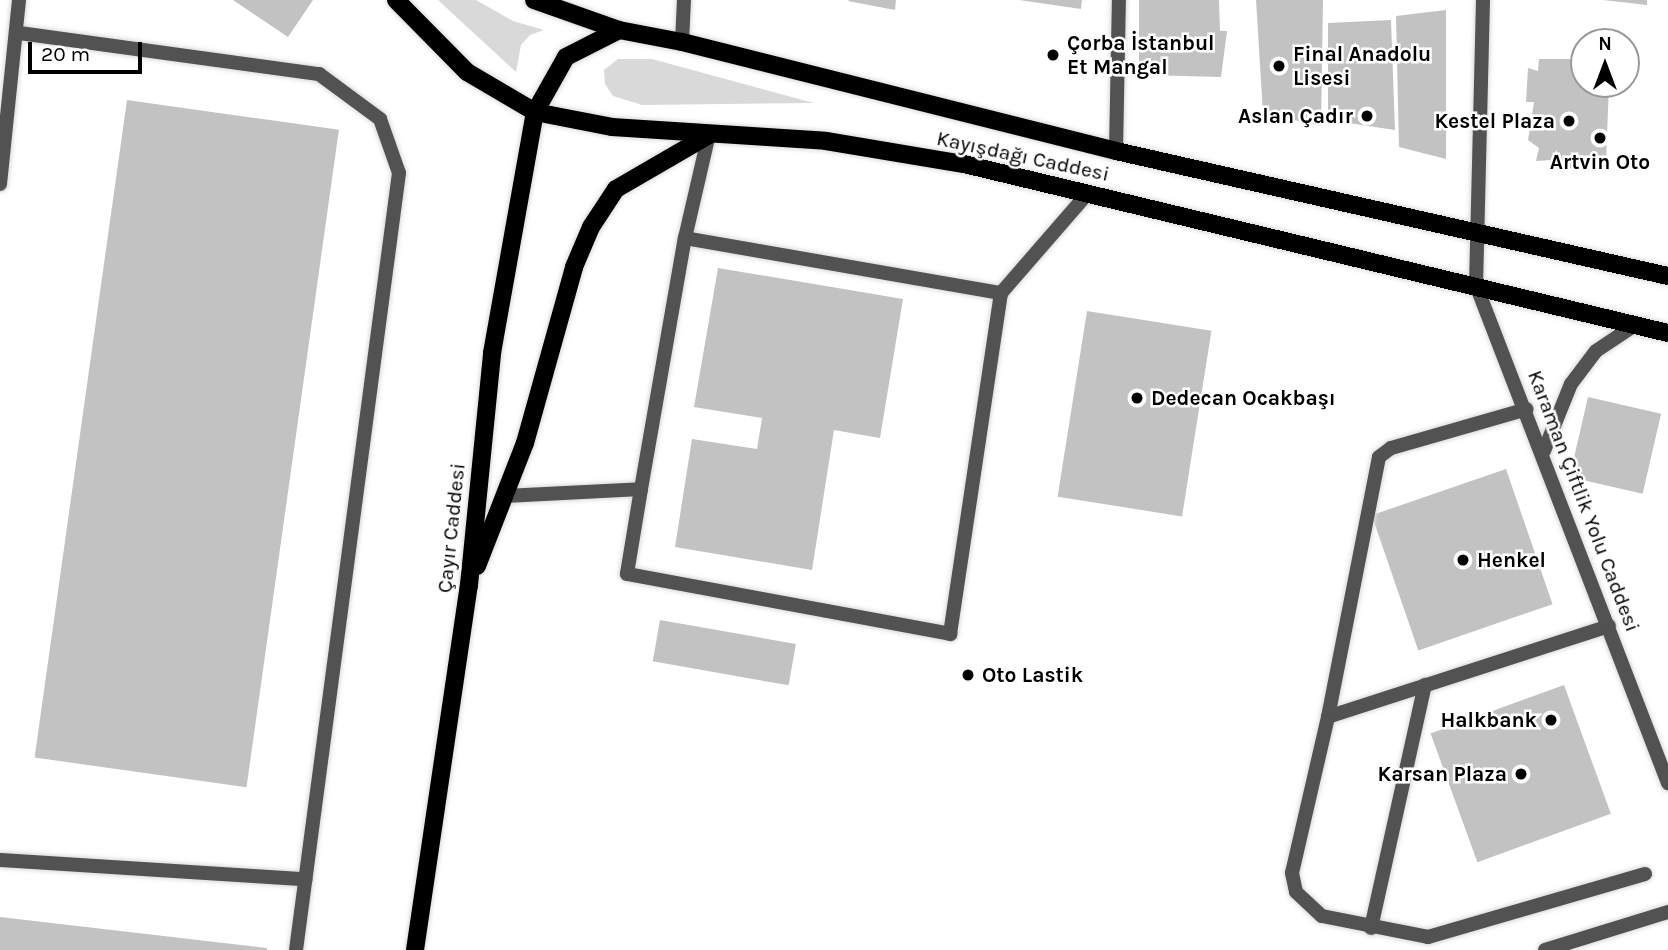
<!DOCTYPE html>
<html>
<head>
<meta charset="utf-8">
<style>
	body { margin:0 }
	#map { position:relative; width:1668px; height:950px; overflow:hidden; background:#fff; font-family:Karla,sans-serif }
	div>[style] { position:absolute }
	.green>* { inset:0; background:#d9d9d9 }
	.building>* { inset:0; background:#c2c2c2; transform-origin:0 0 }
	.roads { filter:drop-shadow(0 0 2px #dbdbdb) drop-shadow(0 0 2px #dbdbdb) }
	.service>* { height:14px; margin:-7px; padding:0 7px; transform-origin:7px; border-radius:7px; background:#525252 }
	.minor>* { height:14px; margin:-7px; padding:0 7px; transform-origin:7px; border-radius:7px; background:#525252 }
	.tertiary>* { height:14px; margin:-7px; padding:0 7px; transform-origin:7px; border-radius:7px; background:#525252 }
	.primary>* { height:18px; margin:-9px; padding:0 9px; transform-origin:9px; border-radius:9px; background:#000 }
	.dots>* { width:19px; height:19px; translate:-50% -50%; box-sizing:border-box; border:4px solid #fff; border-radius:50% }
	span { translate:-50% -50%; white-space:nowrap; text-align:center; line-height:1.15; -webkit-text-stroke:5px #fff; paint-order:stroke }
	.poi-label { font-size:21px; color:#000; font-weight:700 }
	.left { translate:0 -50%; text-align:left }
	.right { translate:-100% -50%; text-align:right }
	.street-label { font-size:21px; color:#000 }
	.north { position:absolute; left:1570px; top:28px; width:70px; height:70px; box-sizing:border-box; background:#fff; border:2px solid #999; border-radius:50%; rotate:0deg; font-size:19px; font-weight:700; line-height:28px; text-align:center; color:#000 }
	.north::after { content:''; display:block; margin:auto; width:24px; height:32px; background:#000; clip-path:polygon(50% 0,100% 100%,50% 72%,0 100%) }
	.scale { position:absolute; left:28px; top:42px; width:114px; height:32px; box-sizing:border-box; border:4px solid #000; border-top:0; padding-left:9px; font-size:21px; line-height:24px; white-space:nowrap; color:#000; -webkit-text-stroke:5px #fff; paint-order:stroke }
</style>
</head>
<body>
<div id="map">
	<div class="green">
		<i style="clip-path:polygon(438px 0,476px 0,513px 21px,544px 30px,530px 35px,521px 45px,516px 72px)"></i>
		<i style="clip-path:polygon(618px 59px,652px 59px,814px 103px,642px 105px,613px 96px,605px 84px,604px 70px)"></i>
	</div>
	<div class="building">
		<i style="clip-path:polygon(233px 0,313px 0,288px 37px)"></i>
		<i style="clip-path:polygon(849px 0,896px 0,895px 10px,848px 1px)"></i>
		<i style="clip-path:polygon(1019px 0,1082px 0,1081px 9px)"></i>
		<i style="clip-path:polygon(1139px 0,1219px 0,1220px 31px,1227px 31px,1221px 77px,1146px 75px,1139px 68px)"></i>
		<i style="clip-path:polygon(1256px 0,1323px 0,1321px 126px,1263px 113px)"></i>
		<i style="clip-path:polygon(1603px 0,1647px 0,1647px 5px)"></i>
		<i style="clip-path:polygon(1446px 10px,1446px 159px,1399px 147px,1396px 16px)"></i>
		<i style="clip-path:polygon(1391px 20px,1395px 130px,1328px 120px,1328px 23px)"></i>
		<i style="clip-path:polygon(1539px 59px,1584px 59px,1584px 84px,1609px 84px,1606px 162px,1586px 162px,1561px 172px,1552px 160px,1536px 161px,1539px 148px,1528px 140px,1534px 102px,1526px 102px,1528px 68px,1538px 71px)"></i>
		<i style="left:127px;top:100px;width:214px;height:664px;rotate:8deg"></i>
		<i style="clip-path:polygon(718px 268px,903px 299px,880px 438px,834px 430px,812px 570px,675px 547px,692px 439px,757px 449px,762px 418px,694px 407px)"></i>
		<i style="left:1087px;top:311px;width:126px;height:188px;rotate:9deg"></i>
		<i style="left:1588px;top:397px;width:75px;height:82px;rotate:13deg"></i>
		<i style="left:1506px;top:469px;width:143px;height:142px;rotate:71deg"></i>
		<i style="left:660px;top:620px;width:138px;height:42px;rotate:10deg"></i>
		<i style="left:1564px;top:685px;width:137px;height:142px;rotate:70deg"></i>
		<i style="clip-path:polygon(0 917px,267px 948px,267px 950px,0 950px)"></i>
	</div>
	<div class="roads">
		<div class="service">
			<i style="left:19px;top:33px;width:303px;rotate:7.8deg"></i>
			<i style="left:319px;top:74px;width:76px;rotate:36.4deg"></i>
			<i style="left:380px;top:119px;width:57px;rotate:70.6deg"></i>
			<i style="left:399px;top:173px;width:784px;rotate:97.55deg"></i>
			<i style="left:0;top:184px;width:185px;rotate:-84.1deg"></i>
			<i style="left:685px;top:238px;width:321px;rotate:9.9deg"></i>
			<i style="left:1001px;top:293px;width:133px;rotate:-49deg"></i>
			<i style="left:641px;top:489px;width:86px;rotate:99.4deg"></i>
			<i style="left:627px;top:574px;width:329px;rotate:10.5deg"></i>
			<i style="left:950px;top:634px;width:345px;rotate:-81.5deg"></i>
			<i style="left:505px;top:496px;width:136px;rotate:-2.9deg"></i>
			<i style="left:641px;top:489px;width:255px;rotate:-80.1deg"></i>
			<i style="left:685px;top:238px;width:107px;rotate:-77deg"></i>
			<i style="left:1609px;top:626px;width:295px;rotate:162.1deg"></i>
			<i style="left:1328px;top:717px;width:160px;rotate:103deg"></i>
			<i style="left:1292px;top:873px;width:19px;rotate:78deg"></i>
			<i style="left:1296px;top:892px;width:35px;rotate:43deg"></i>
			<i style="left:1322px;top:916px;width:108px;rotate:11.2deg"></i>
			<i style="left:1428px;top:937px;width:226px;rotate:-16.2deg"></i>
			<i style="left:1328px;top:717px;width:265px;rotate:-78.9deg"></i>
			<i style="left:1379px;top:457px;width:15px;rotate:-37deg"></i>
			<i style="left:1391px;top:448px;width:141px;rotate:-16deg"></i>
			<i style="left:0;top:860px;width:306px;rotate:3.6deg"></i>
			<i style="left:1371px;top:928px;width:249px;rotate:-77.5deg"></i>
			<i style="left:1545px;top:950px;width:129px;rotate:-17.2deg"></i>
		</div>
		<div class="minor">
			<i style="left:682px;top:42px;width:42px;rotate:-87.3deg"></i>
			<i style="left:1116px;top:151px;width:151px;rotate:-88.9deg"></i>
		</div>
		<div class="tertiary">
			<i style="left:1483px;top:0;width:285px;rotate:91.4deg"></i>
			<i style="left:1476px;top:285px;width:534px;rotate:68.92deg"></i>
			<i style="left:1544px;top:451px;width:72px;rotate:-68.1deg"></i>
			<i style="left:1571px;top:384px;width:41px;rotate:-52.9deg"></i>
			<i style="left:1596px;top:351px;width:47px;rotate:-33.7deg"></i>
		</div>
		<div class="primary">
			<i style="left:396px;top:0;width:101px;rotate:45.4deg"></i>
			<i style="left:467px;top:72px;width:79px;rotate:30.5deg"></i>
			<i style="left:535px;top:112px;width:78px;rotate:11deg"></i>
			<i style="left:612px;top:127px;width:214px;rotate:3.7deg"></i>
			<i style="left:826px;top:141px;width:140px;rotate:9.5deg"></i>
			<i style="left:964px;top:164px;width:724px;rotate:13.5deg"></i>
			<i style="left:534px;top:0;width:90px;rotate:19.4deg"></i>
			<i style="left:619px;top:30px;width:64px;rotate:10.8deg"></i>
			<i style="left:682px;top:42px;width:447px;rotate:14.1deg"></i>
			<i style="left:1116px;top:151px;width:566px;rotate:12.76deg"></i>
			<i style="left:477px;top:566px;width:132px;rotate:-68.7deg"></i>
			<i style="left:525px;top:443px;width:183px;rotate:-74.4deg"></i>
			<i style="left:574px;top:267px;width:43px;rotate:-67deg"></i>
			<i style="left:591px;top:227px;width:45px;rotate:-56.7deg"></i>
			<i style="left:616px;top:189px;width:108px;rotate:-30.1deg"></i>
			<i style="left:415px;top:950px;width:369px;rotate:-81.6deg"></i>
			<i style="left:469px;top:585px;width:233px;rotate:-84.3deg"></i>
			<i style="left:492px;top:353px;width:245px;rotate:-79.9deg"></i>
			<i style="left:535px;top:112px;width:63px;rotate:-60.6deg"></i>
			<i style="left:566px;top:57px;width:59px;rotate:-27deg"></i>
		</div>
	</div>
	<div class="dots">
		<i style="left:1053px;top:55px;background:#000"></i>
		<i style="left:1279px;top:66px;background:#000"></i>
		<i style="left:1367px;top:116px;background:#000"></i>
		<i style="left:1569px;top:121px;background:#000"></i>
		<i style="left:1600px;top:138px;background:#000"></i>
		<i style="left:1137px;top:398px;background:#000"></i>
		<i style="left:1463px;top:560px;background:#000"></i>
		<i style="left:968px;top:675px;background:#000"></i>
		<i style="left:1551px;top:720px;background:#000"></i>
		<i style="left:1521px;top:774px;background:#000"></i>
	</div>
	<div class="poi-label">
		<span class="left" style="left:1067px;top:55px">Çorba İstanbul<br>Et Mangal</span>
		<span class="left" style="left:1293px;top:66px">Final Anadolu<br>Lisesi</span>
		<span class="right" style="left:1353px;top:116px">Aslan Çadır</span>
		<span class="right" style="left:1555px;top:121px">Kestel Plaza</span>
		<span style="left:1600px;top:162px">Artvin Oto</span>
		<span class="left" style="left:1151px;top:398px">Dedecan Ocakbaşı</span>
		<span class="left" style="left:1477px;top:560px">Henkel</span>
		<span class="left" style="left:982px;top:675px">Oto Lastik</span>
		<span class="right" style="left:1537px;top:720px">Halkbank</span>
		<span class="right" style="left:1507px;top:774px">Karsan Plaza</span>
	</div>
	<div class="street-label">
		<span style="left:1023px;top:156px;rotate:12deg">Kayışdağı Caddesi</span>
		<span style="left:1584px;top:501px;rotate:69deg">Karaman Çiftlik Yolu Caddesi</span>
		<span style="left:451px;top:528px;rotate:-84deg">Çayır Caddesi</span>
	</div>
	<div class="north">N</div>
	<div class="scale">20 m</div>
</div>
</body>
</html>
